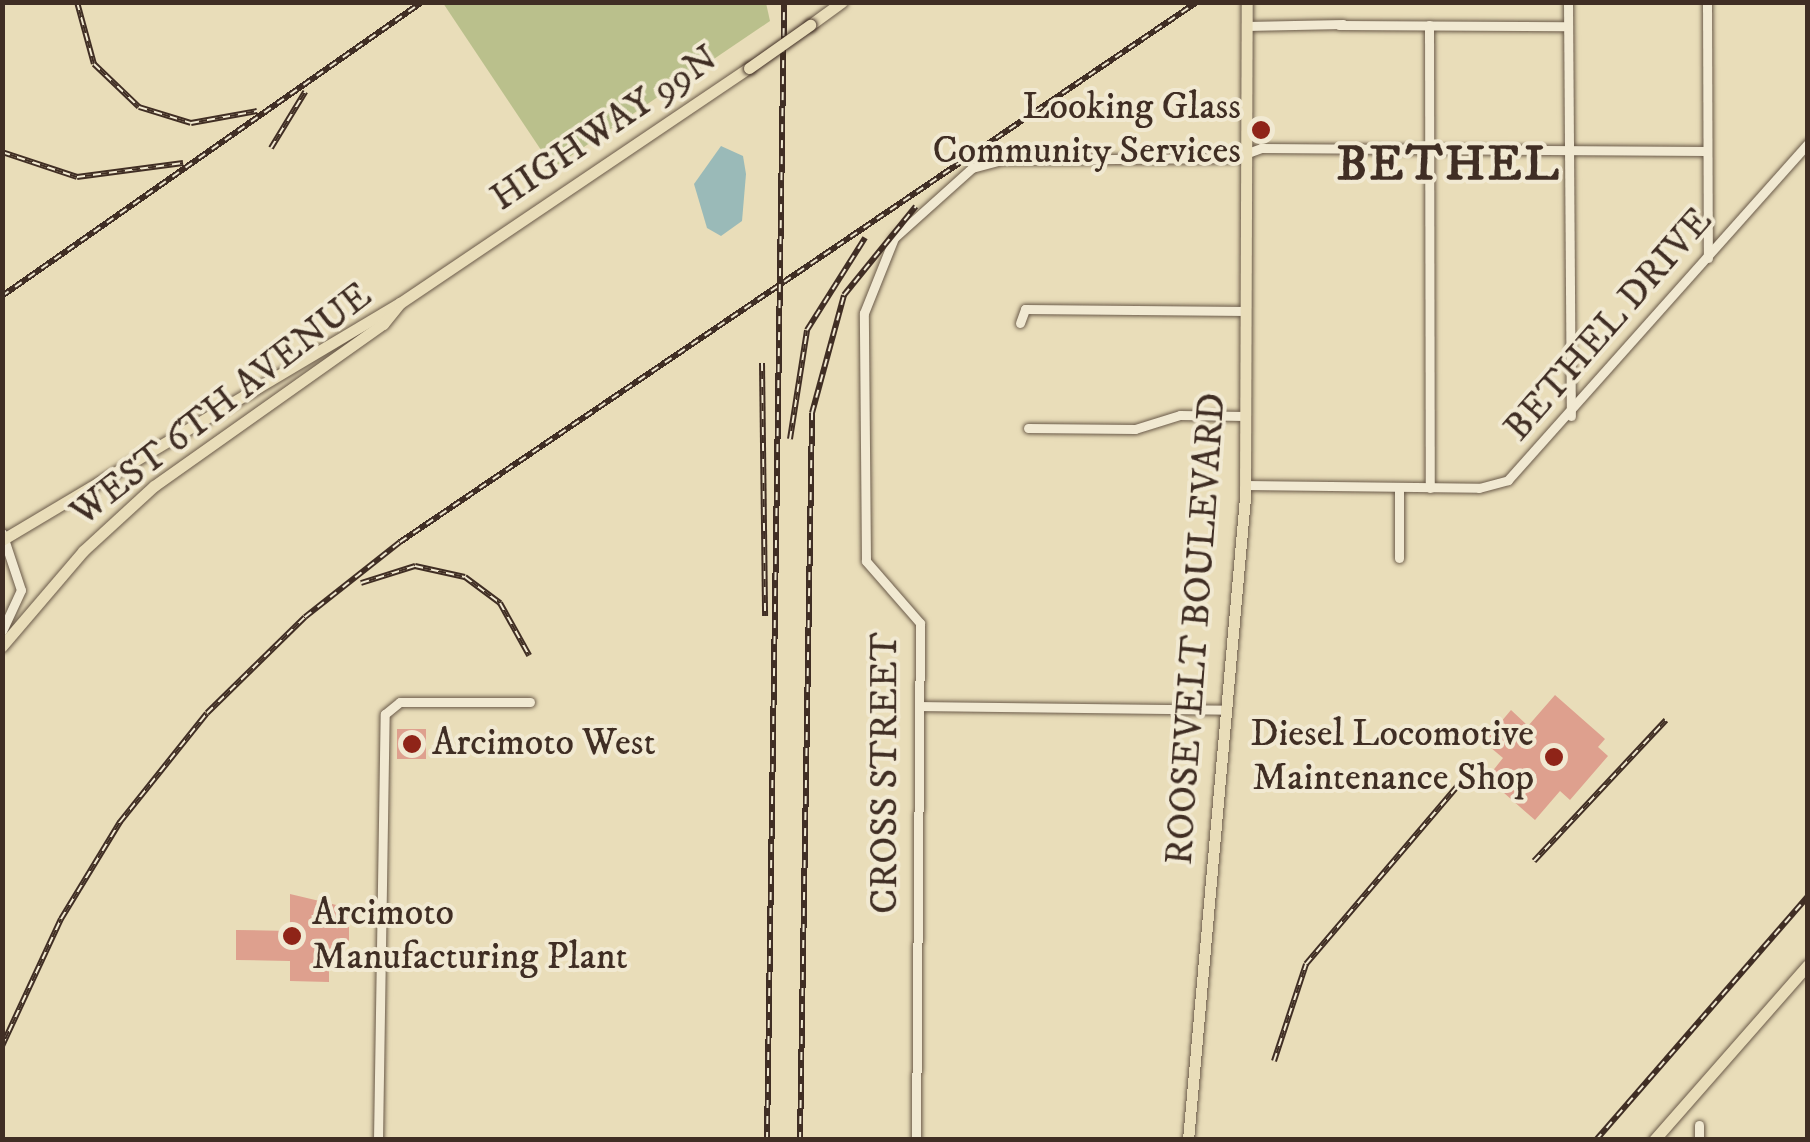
<!DOCTYPE html>
<html>
<head>
<meta charset="utf-8">
<style>
	body { margin:0 }
	#map { position:relative; width:1810px; height:1142px; overflow:hidden; background:#e9ddb9; font-family:"IM FELL DW Pica",serif }
	div>[style] { position:absolute }
	.green>* { inset:0; background:#bac08c }
	.water>* { inset:0; background:#9abab8 }
	.building>* { inset:0; background:#dea08e; transform-origin:0 0 }
	.roads { filter:drop-shadow(0 0 2px #6a5a49) drop-shadow(0 0 2px #6a5a49) }
	.minor>* { height:9px; margin:-4.5px; padding:0 4.5px; transform-origin:4.5px; border-radius:4.5px; background:#f1e9d2 }
	.major>* { height:11px; margin:-5.5px; padding:0 5.5px; transform-origin:5.5px; border-radius:5.5px; background:#e9ddb9 }
	.rail>* { height:6px; margin-top:-3px; transform-origin:0; background:repeating-linear-gradient(90deg,#f1e9d2 0 8px,#402e24 0 16px); box-sizing:border-box; border-block:2px solid #402e24 }
	.bridges { filter:drop-shadow(0 0 2px #402e24) drop-shadow(0 0 2px #402e24) }
	.major-bridge>* { height:11px; margin:-5.5px; padding:0 5.5px; transform-origin:5.5px; border-radius:5.5px; background:#e9ddb9 }
	.dots>* { width:28px; height:28px; translate:-50% -50%; box-sizing:border-box; border:5px solid #f1e9d2; border-radius:50% }
	span { translate:-50% -50%; white-space:nowrap; text-align:center; line-height:1.15; -webkit-text-stroke:8px #f1e9d2; paint-order:stroke }
	.poi-label { font-size:38px; color:#402e24 }
	.right { translate:-100% -50%; text-align:right }
	.left { translate:0 -50%; text-align:left }
	.street-label { font-size:38px; color:#402e24 }
	.district-label { font-size:48px; color:#402e24; font-weight:700; letter-spacing:2.5px }
	.frame { position:absolute; inset:0; border:5px solid #402e24; pointer-events:none }
</style>
</head>
<body>
<div id="map">
	<div class="green">
		<i style="clip-path:polygon(443px 3px,766px 3px,770px 21px,553px 168px)"></i>
	</div>
	<div class="water">
		<i style="clip-path:polygon(721px 146px,743px 156px,746px 174px,742px 221px,721px 236px,707px 228px,694px 184px)"></i>
	</div>
	<div class="building">
		<i style="clip-path:polygon(1555px 695px,1605px 739px,1598px 747px,1608px 756px,1570px 800px,1560px 791px,1535px 820px,1487px 778px,1503px 758px,1484px 742px,1511px 710px,1528px 726px)"></i>
		<i style="left:397px;top:729px;width:29px;height:30px"></i>
		<i style="clip-path:polygon(290px 894px,349px 908px,349px 942px,329px 951px,329px 982px,290px 981px,290px 961px,236px 960px,236px 930px,290px 931px)"></i>
	</div>
	<div class="roads">
		<div class="minor">
			<i style="left:1568px;top:2px;width:414px;rotate:89.6deg"></i>
			<i style="left:1707px;top:2px;width:256px;rotate:89.8deg"></i>
			<i style="left:1339px;top:25px;width:229px;rotate:0.3deg"></i>
			<i style="left:1429px;top:25px;width:463px;rotate:89.9deg"></i>
			<i style="left:1246px;top:26px;width:97px;rotate:-1.2deg"></i>
			<i style="left:1020px;top:323px;width:15px;rotate:-70deg"></i>
			<i style="left:1025px;top:309px;width:221px;rotate:0.5deg"></i>
			<i style="left:1028px;top:428px;width:107px;rotate:0.5deg"></i>
			<i style="left:1135px;top:429px;width:47px;rotate:-17.3deg"></i>
			<i style="left:1180px;top:415px;width:65px;rotate:0.9deg"></i>
			<i style="left:1245px;top:485px;width:234px;rotate:0.7deg"></i>
			<i style="left:1479px;top:488px;width:30px;rotate:-15deg"></i>
			<i style="left:1508px;top:480px;width:451px;rotate:-48.3deg"></i>
			<i style="left:1399px;top:488px;width:70px;rotate:90deg"></i>
			<i style="left:2px;top:533px;width:60px;rotate:71.6deg"></i>
			<i style="left:21px;top:590px;width:45px;rotate:114.9deg"></i>
			<i style="left:920px;top:706px;width:306px;rotate:0.7deg"></i>
			<i style="left:378px;top:1140px;width:426px;rotate:-89.1deg"></i>
			<i style="left:385px;top:714px;width:19px;rotate:-39deg"></i>
			<i style="left:400px;top:702px;width:130px"></i>
			<i style="left:916px;top:1140px;width:517px;rotate:-89.56deg"></i>
			<i style="left:920px;top:623px;width:82px;rotate:-131.1deg"></i>
			<i style="left:866px;top:561px;width:248px;rotate:-90.5deg"></i>
			<i style="left:864px;top:313px;width:81px;rotate:-68.2deg"></i>
			<i style="left:894px;top:238px;width:105px;rotate:-41.9deg"></i>
			<i style="left:972px;top:168px;width:30px;rotate:-15deg"></i>
			<i style="left:1001px;top:160px;width:233px;rotate:-0.5deg"></i>
			<i style="left:1234px;top:158px;width:29px;rotate:-20deg"></i>
			<i style="left:1261px;top:148px;width:446px;rotate:0.4deg"></i>
			<i style="left:1699px;top:1140px;width:15px;rotate:-90deg"></i>
		</div>
		<div class="major">
			<i style="left:810px;top:25px;width:39px;rotate:-36deg"></i>
			<i style="left:2px;top:540px;width:463px;rotate:-30.8deg"></i>
			<i style="left:2px;top:646px;width:125px;rotate:-49.5deg"></i>
			<i style="left:83px;top:551px;width:96px;rotate:-42.5deg"></i>
			<i style="left:154px;top:486px;width:281px;rotate:-35.3deg"></i>
			<i style="left:383px;top:324px;width:27px;rotate:-51deg"></i>
			<i style="left:400px;top:303px;width:421px;rotate:-34deg"></i>
			<i style="left:1188px;top:1140px;width:645px;rotate:-84.93deg"></i>
			<i style="left:1245px;top:498px;width:496px;rotate:-89.8deg"></i>
			<i style="left:1654px;top:1140px;width:233px;rotate:-48.7deg"></i>
		</div>
	</div>
	<div class="rail">
		<i style="left:77px;top:2px;width:64px;rotate:74.7deg"></i>
		<i style="left:94px;top:64px;width:62px;rotate:43.7deg"></i>
		<i style="left:139px;top:107px;width:54px;rotate:17.1deg"></i>
		<i style="left:191px;top:123px;width:67px;rotate:-10.3deg"></i>
		<i style="left:271px;top:148px;width:66px;rotate:-58.7deg"></i>
		<i style="left:2px;top:152px;width:79px;rotate:18.4deg"></i>
		<i style="left:77px;top:177px;width:107px;rotate:-7.5deg"></i>
		<i style="left:2px;top:296px;width:513px;rotate:-34.99deg"></i>
		<i style="left:762px;top:363px;width:253px;rotate:89.3deg"></i>
		<i style="left:790px;top:439px;width:110px;rotate:-81.1deg"></i>
		<i style="left:807px;top:330px;width:109px;rotate:-57.8deg"></i>
		<i style="left:361px;top:583px;width:57px;rotate:-17.5deg"></i>
		<i style="left:415px;top:566px;width:51px;rotate:12.4deg"></i>
		<i style="left:465px;top:577px;width:44px;rotate:36.6deg"></i>
		<i style="left:500px;top:603px;width:60px;rotate:60.9deg"></i>
		<i style="left:1534px;top:861px;width:193px;rotate:-46.9deg"></i>
		<i style="left:2px;top:1046px;width:140px;rotate:-65.1deg"></i>
		<i style="left:61px;top:919px;width:114px;rotate:-58.7deg"></i>
		<i style="left:120px;top:822px;width:139px;rotate:-51.4deg"></i>
		<i style="left:207px;top:713px;width:137px;rotate:-44.4deg"></i>
		<i style="left:305px;top:617px;width:121px;rotate:-38.3deg"></i>
		<i style="left:400px;top:542px;width:963px;rotate:-34.12deg"></i>
		<i style="left:1274px;top:1061px;width:102px;rotate:-71.7deg"></i>
		<i style="left:1306px;top:964px;width:240px;rotate:-49.6deg"></i>
		<i style="left:767px;top:1140px;width:1138px;rotate:-89.14deg"></i>
		<i style="left:800px;top:1140px;width:727px;rotate:-89.05deg"></i>
		<i style="left:812px;top:413px;width:122px;rotate:-74.8deg"></i>
		<i style="left:844px;top:295px;width:114px;rotate:-51deg"></i>
		<i style="left:1596px;top:1140px;width:323px;rotate:-49deg"></i>
	</div>
	<div class="bridges">
		<div class="major-bridge">
			<i style="left:749px;top:68px;width:75px;rotate:-35.2deg"></i>
		</div>
	</div>
	<div class="dots">
		<i style="left:1261px;top:130px;background:#8f2418"></i>
		<i style="left:412px;top:744px;background:#8f2418"></i>
		<i style="left:1554px;top:757px;background:#8f2418"></i>
		<i style="left:292px;top:936px;background:#8f2418"></i>
	</div>
	<div class="poi-label">
		<span class="right" style="left:1241px;top:130px">Looking Glass<br>Community Services</span>
		<span class="right" style="left:1534px;top:757px">Diesel Locomotive<br>Maintenance Shop</span>
		<span class="left" style="left:432px;top:744px">Arcimoto West</span>
		<span class="left" style="left:312px;top:936px">Arcimoto<br>Manufacturing Plant</span>
	</div>
	<div class="street-label">
		<span style="left:605px;top:129px;rotate:-34deg">HIGHWAY 99N</span>
		<span style="left:1609px;top:325px;rotate:-49deg">BETHEL DRIVE</span>
		<span style="left:222px;top:405px;rotate:-38deg">WEST 6TH AVENUE</span>
		<span style="left:1197px;top:629px;rotate:-86deg">ROOSEVELT BOULEVARD</span>
		<span style="left:886px;top:773px;rotate:-90deg">CROSS STREET</span>
	</div>
	<div class="district-label">
		<span style="left:1449px;top:166px">BETHEL</span>
	</div>
	<div class="frame"></div>
</div>
</body>
</html>
